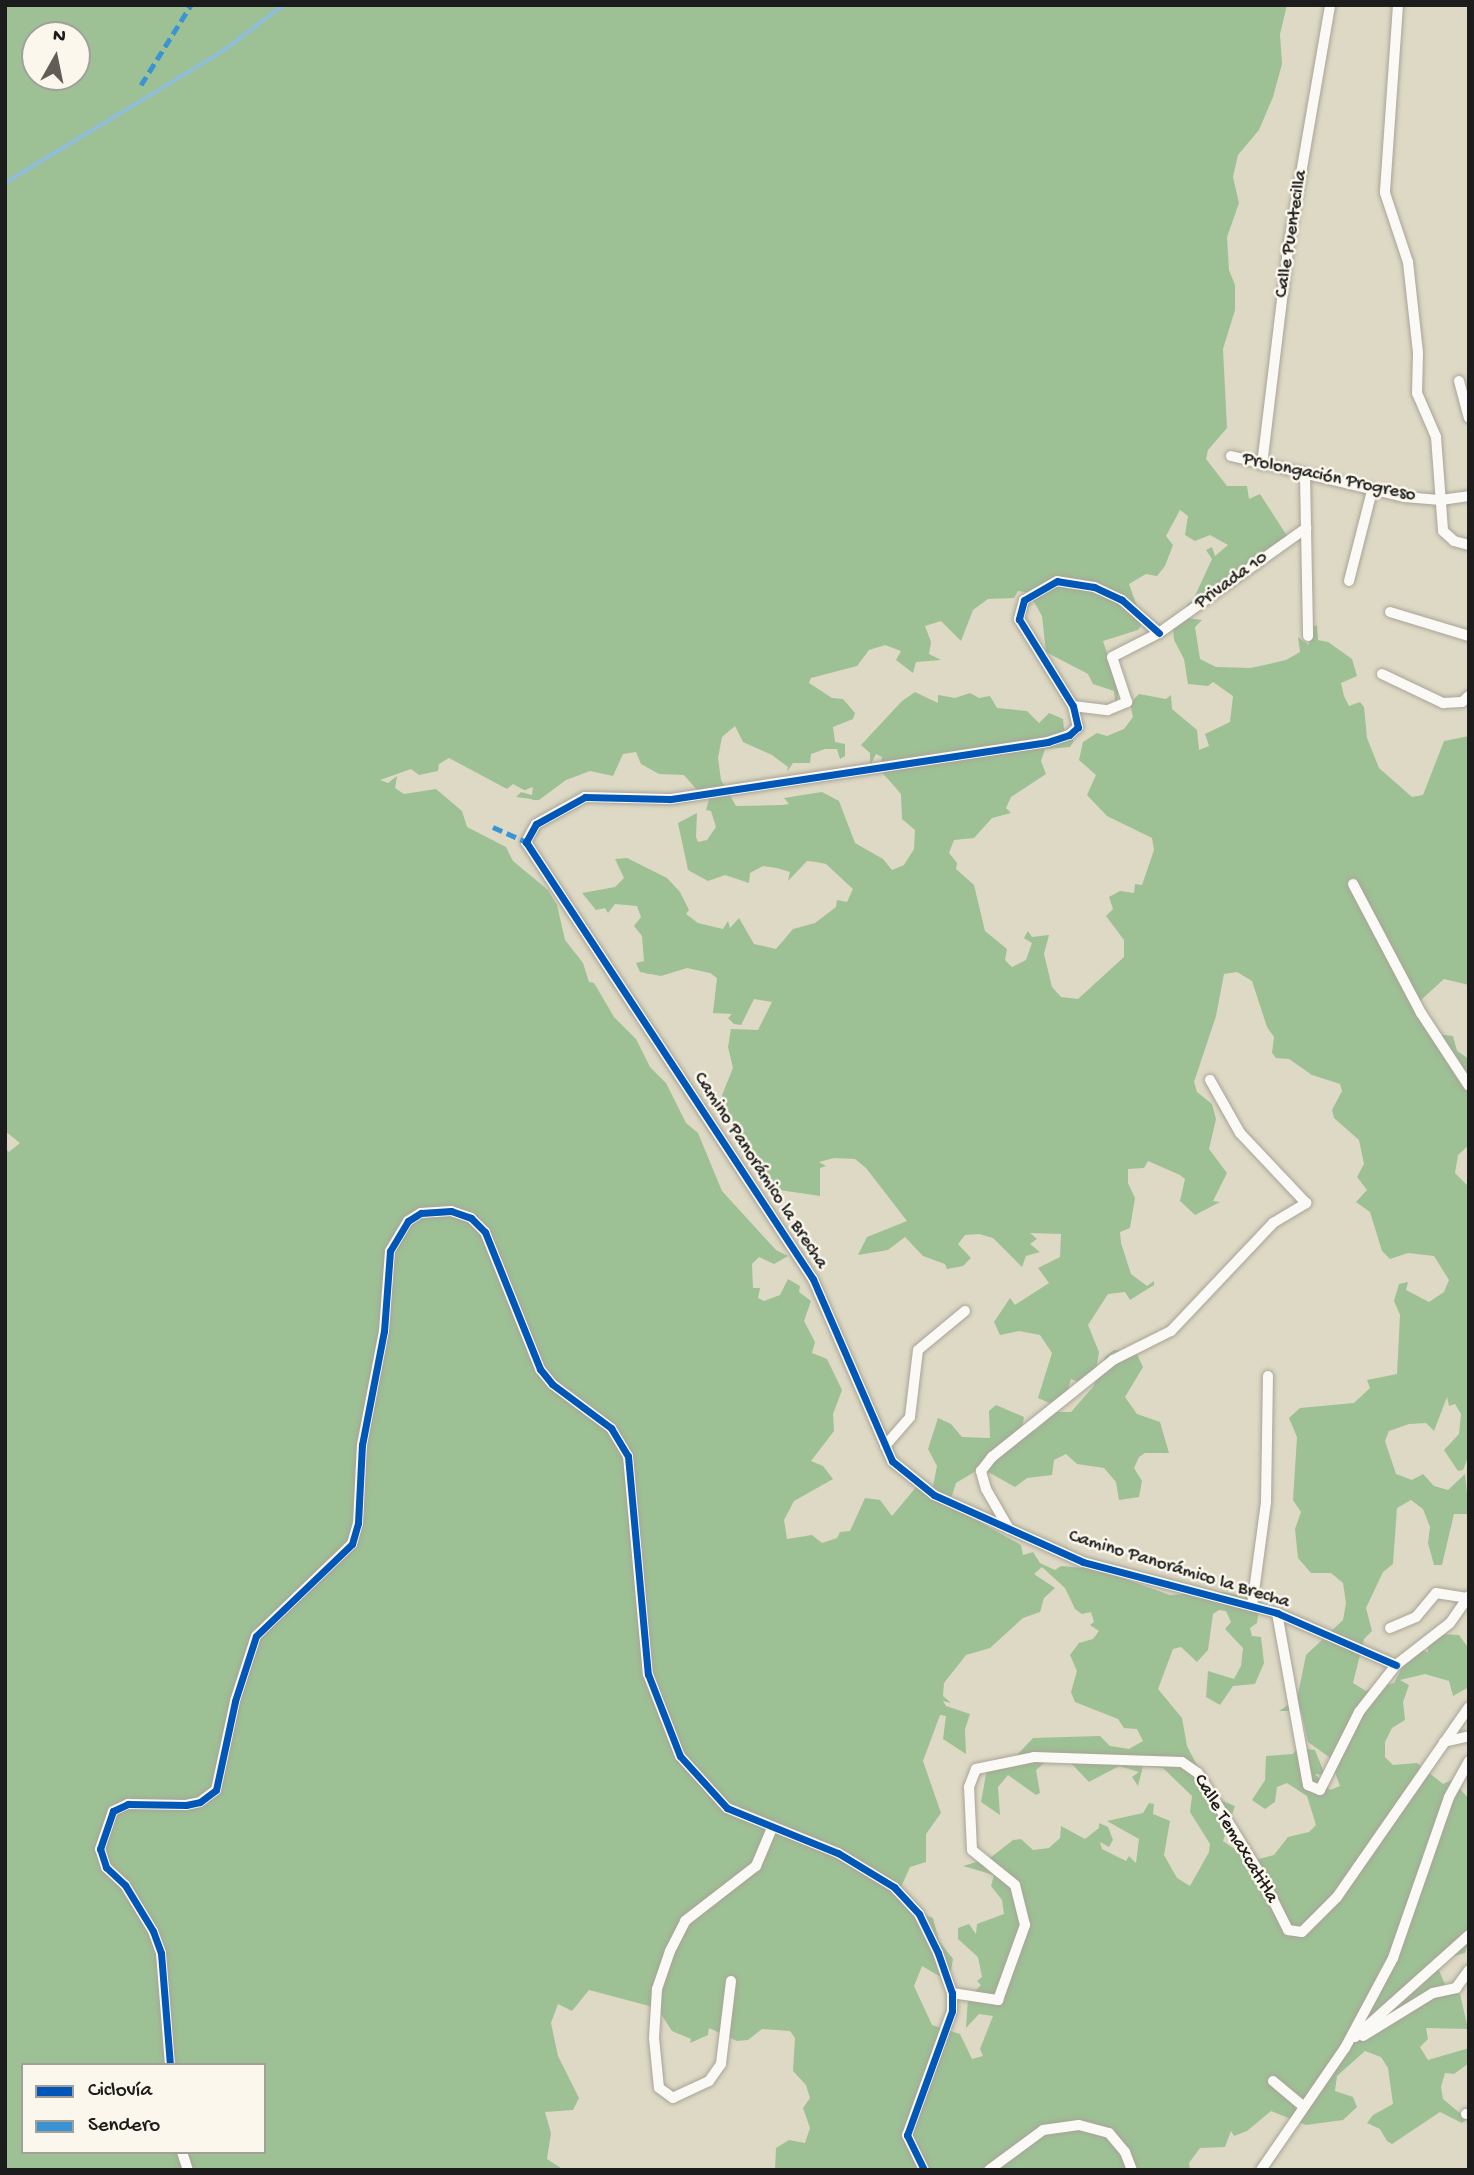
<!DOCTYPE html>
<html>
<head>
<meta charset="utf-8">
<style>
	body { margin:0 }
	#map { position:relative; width:1474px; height:2175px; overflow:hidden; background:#ded9c4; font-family:"Gochi Hand",sans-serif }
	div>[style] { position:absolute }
	.forest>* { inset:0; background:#9ec095 }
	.stream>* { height:3.5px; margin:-1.75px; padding:0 1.75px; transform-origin:1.75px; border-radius:1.75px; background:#8ebeda }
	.roads { filter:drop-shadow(0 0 2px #a8a497) drop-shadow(0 0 2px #a8a497) }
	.minor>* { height:10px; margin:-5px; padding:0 5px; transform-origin:5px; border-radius:5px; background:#faf9f6 }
	.quiet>* { height:5px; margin-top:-2.5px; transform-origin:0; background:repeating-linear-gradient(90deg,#3a94d4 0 10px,transparent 0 15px) }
	.cycleway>* { height:7px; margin:-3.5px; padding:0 3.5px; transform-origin:3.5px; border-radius:3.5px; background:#0057b8 }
	span { translate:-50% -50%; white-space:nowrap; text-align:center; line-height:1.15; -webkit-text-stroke:5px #fbf7ec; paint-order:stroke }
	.street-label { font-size:19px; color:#1c1c1c }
	.frame { position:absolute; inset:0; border:7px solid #1c1c1c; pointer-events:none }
	.legend { position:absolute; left:21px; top:2063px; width:245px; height:91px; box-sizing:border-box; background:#fbf7ec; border:2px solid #a29f99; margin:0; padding:9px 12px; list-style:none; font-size:21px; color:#1c1c1c }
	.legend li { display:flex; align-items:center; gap:14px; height:35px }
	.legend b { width:35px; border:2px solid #a29f99 }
	.north { position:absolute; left:21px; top:21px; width:70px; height:70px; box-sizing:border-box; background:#fbf7ec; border:2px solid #a29f99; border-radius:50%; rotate:9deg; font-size:19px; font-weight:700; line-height:28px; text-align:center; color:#1c1c1c }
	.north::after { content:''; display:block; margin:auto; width:24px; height:32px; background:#605e57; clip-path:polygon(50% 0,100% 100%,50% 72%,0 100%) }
</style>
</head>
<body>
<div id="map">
	<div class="forest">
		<i style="clip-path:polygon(evenodd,5px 5px,1287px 5px,1280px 34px,1282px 64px,1273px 97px,1259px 130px,1238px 155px,1233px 177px,1239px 203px,1227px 237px,1229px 270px,1235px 285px,1235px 310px,1223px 349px,1227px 428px,1208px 450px,1206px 459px,1227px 486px,1247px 486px,1249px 499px,1260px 494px,1289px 539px,1274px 552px,1252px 560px,1192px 612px,1186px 606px,1193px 600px,1212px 559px,1206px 550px,1212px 547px,1215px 556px,1228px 545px,1210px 535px,1195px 541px,1185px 535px,1188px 516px,1180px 510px,1166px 536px,1173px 545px,1165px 566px,1157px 576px,1146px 574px,1129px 584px,1143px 623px,1138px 630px,1103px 641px,1119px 689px,1116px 707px,1114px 691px,1093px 684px,1088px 674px,1046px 652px,1042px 616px,1029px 593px,1018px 591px,1014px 598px,988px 599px,973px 610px,961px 641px,941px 621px,925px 626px,931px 642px,929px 654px,941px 660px,916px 662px,913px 673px,896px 660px,901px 651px,885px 645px,869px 650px,857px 666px,811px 678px,809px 683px,832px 698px,843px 699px,855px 713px,853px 719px,833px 727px,835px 742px,845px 744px,845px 756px,840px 759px,837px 749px,825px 749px,811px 754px,810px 763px,793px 763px,787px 772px,788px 767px,772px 755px,743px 742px,735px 726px,722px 737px,718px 758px,721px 780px,736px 806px,783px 805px,789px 804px,784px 798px,822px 792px,839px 801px,855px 843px,883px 859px,892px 870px,904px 865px,914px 849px,915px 830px,902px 819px,901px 794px,880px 770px,882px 757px,876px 754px,870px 766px,870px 753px,861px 745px,902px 701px,915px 692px,938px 703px,938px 695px,955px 698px,970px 693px,979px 698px,990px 696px,997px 708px,1027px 711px,1039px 723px,1049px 713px,1063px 719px,1064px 730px,1074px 741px,1070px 747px,1045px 749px,1041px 761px,1046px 774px,1011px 797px,1006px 808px,1011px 813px,992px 818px,974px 838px,954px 840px,949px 853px,957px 863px,956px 869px,974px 885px,985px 931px,1007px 949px,1005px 960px,1012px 967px,1026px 960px,1032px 943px,1024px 938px,1028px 931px,1032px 937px,1049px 935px,1044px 954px,1052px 987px,1061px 997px,1078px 999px,1124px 957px,1124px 940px,1106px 916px,1113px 909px,1109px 897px,1120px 891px,1134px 893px,1135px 884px,1142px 885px,1154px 850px,1152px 838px,1107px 816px,1087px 795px,1096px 775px,1079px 760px,1083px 742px,1097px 733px,1107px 736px,1124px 729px,1133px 717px,1130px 703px,1139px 694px,1166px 699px,1171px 695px,1172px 709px,1197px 730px,1199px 750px,1209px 746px,1205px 734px,1230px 722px,1233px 696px,1213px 682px,1208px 686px,1188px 684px,1184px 659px,1174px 640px,1172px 616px,1202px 620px,1195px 627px,1200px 659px,1216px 667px,1251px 668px,1286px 660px,1300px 652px,1298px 637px,1309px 645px,1309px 629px,1317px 625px,1318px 640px,1328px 642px,1352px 659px,1357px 676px,1341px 683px,1344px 696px,1349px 706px,1360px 702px,1364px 707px,1367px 738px,1379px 768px,1412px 797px,1423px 795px,1444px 741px,1469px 736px,1469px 985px,1444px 979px,1421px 1000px,1422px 1013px,1436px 1034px,1453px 1036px,1457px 1051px,1469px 1059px,1469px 1145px,1458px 1155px,1455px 1173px,1469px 1187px,1469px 1455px,1463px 1470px,1458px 1471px,1444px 1450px,1459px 1434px,1461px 1414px,1455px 1404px,1449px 1406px,1447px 1397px,1434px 1431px,1426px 1423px,1409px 1424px,1389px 1431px,1385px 1441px,1396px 1474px,1412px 1480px,1423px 1474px,1434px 1486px,1448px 1490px,1465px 1474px,1469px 1514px,1454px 1514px,1442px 1565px,1434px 1565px,1428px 1543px,1430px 1527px,1423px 1509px,1411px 1500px,1397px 1508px,1393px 1564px,1383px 1572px,1366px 1608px,1372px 1631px,1364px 1639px,1353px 1683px,1366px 1691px,1394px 1683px,1404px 1664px,1418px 1649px,1428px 1652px,1427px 1641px,1439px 1634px,1459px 1635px,1469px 1649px,1469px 1687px,1453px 1696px,1449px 1681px,1425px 1674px,1400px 1680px,1409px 1685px,1403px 1702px,1405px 1720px,1392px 1728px,1385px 1742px,1385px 1757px,1393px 1765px,1417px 1763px,1443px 1784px,1452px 1780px,1469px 1799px,1469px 1939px,1465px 1953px,1450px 1957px,1438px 1968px,1447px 1989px,1460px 1994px,1468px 2029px,1426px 2028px,1428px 2039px,1420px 2047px,1428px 2060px,1469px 2048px,1469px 2063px,1454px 2074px,1445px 2073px,1441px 2087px,1443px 2099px,1467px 2119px,1462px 2123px,1440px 2112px,1392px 2144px,1387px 2141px,1380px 2129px,1367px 2123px,1373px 2115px,1393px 2104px,1388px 2068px,1381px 2057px,1365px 2051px,1337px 2076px,1335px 2091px,1353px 2097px,1357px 2107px,1343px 2120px,1306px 2125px,1271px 2111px,1247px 2131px,1234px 2136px,1231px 2131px,1225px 2147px,1200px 2148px,1189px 2163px,1190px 2170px,775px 2170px,776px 2148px,789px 2140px,805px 2143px,810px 2128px,803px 2108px,810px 2098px,806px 2085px,793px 2071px,795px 2038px,790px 2031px,762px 2029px,748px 2040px,737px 2041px,709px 2028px,708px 2035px,690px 2043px,691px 2039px,672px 2031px,657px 2008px,589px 1990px,572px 2011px,558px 2004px,551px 2023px,558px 2056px,579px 2098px,573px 2110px,545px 2112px,551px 2133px,547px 2159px,564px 2170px,5px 2170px,5px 1157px,6px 1149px,9px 1152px,20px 1143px,5px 1131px,5px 5px,35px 35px,77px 35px,77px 77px,35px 77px,35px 35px,5px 5px,636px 752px,641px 764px,659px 774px,684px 775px,698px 791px,710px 796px,706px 810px,711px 811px,716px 827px,707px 840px,698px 842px,696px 837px,697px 813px,678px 823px,688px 870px,708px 881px,725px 875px,749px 883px,750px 873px,763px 866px,777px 868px,790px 872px,788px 881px,807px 861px,816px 862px,826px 864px,853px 889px,847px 902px,837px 900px,836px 907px,815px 923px,793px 929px,776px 949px,754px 944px,739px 918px,730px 928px,728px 921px,723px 929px,698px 923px,686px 914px,689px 910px,680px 892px,667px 878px,627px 858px,615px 859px,624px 878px,615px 887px,582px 893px,596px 910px,605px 908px,608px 913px,615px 904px,637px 906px,641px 917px,634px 926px,642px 936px,644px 961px,636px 963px,640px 972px,661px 976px,687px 968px,710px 973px,717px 978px,713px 1013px,732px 1014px,728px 1018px,734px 1024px,741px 1025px,754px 999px,772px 1002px,758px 1030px,731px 1029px,728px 1047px,733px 1068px,722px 1095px,737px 1136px,780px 1190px,820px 1196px,820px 1168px,826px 1166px,819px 1162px,834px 1158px,855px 1159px,866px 1168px,907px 1221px,867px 1237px,858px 1255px,888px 1250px,905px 1237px,923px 1256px,945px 1264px,947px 1269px,963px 1266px,971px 1258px,958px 1244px,965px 1235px,979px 1234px,993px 1238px,1022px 1267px,1026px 1256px,1040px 1252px,1030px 1244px,1037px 1239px,1030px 1233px,1061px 1234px,1060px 1257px,1038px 1268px,1049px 1283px,1015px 1305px,1010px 1298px,994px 1322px,1000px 1335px,1019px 1331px,1040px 1335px,1052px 1353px,1038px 1398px,1052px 1404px,1067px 1393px,1071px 1379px,1088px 1386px,1096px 1371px,1099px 1352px,1088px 1325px,1108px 1294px,1125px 1292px,1130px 1300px,1154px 1285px,1154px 1281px,1147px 1286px,1131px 1274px,1121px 1243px,1120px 1232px,1130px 1228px,1135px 1198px,1128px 1183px,1128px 1169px,1144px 1168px,1148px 1161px,1180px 1175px,1185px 1179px,1180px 1201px,1195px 1215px,1220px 1202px,1213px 1201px,1227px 1173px,1209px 1149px,1216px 1119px,1212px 1104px,1197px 1092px,1194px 1082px,1216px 1016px,1224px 974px,1237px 972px,1252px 981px,1267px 1027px,1274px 1037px,1272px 1053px,1276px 1058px,1289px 1059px,1312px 1075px,1340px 1084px,1342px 1091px,1332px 1110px,1334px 1118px,1359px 1140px,1364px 1164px,1357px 1177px,1367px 1190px,1356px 1202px,1370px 1212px,1382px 1251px,1390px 1259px,1408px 1253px,1434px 1256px,1449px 1280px,1444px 1292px,1429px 1302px,1406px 1290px,1408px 1282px,1399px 1284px,1394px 1301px,1400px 1315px,1397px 1374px,1367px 1380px,1370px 1388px,1354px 1403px,1300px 1408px,1289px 1418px,1297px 1437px,1293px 1500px,1301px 1512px,1295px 1529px,1298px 1558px,1311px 1573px,1331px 1573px,1343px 1583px,1346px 1603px,1343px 1620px,1306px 1655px,1297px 1699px,1279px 1711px,1301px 1711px,1308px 1742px,1329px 1757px,1340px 1786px,1330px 1790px,1315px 1774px,1325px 1775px,1315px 1750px,1307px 1749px,1301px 1757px,1298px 1747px,1293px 1754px,1266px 1756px,1265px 1780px,1252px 1800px,1265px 1809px,1275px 1802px,1277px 1787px,1287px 1783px,1307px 1796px,1316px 1825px,1309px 1832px,1288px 1837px,1274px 1855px,1252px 1861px,1223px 1841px,1235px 1806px,1213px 1797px,1187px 1746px,1182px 1718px,1158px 1689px,1173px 1649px,1181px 1647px,1197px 1662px,1208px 1650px,1213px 1614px,1219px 1610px,1226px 1611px,1231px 1622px,1225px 1629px,1243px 1648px,1241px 1666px,1234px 1679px,1208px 1671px,1206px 1697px,1220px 1705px,1233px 1686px,1255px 1684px,1264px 1663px,1261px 1637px,1252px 1636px,1250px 1628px,1257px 1623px,1259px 1609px,1266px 1607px,1258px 1599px,1223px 1592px,1170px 1595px,1097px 1569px,1061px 1566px,1055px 1570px,1040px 1563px,1033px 1552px,1023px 1555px,1021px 1545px,949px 1505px,956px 1483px,981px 1468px,1015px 1487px,1027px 1478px,1052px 1475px,1054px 1460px,1066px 1454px,1077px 1464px,1104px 1468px,1116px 1482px,1119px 1500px,1139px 1497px,1142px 1481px,1134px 1468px,1139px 1457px,1145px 1453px,1169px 1453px,1160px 1422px,1137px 1414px,1125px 1397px,1143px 1367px,1136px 1352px,1114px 1350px,1105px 1357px,1093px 1387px,1071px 1412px,1054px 1412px,1036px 1430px,1022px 1428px,1024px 1417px,996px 1405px,989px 1411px,990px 1438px,962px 1437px,951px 1424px,938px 1418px,928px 1449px,937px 1466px,933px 1486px,917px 1486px,892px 1516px,880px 1500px,865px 1498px,850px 1531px,840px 1532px,837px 1538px,822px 1543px,812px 1535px,787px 1539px,784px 1520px,794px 1501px,833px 1479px,823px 1466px,811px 1461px,834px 1431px,833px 1414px,842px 1390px,827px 1359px,812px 1353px,815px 1342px,804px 1321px,811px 1301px,799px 1292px,800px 1286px,788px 1279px,780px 1295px,764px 1301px,758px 1298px,760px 1288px,753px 1288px,752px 1264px,759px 1257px,774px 1264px,788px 1256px,776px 1250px,722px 1191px,698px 1133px,686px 1123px,666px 1083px,650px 1067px,636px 1039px,614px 1017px,594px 983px,589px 982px,583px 963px,565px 940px,557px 905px,548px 890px,513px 861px,506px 847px,467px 827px,462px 811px,436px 789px,404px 794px,395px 788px,397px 776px,388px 783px,380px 780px,411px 769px,419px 775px,438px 771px,439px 764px,449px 758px,507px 789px,513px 784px,524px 790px,533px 787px,532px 795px,521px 792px,516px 797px,539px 800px,566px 780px,590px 771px,613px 776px,623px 754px,636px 752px,5px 5px,1042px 1567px,1065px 1588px,1075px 1609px,1082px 1614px,1091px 1612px,1094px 1622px,1090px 1625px,1099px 1631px,1093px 1639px,1079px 1643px,1070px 1655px,1077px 1671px,1071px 1692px,1075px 1702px,1118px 1719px,1124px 1728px,1137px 1729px,1143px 1741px,1129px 1749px,1110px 1746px,1100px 1736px,1033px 1738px,1017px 1755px,988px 1763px,981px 1802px,1000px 1815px,998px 1787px,1008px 1775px,1036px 1795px,1040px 1793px,1036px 1770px,1053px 1756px,1068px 1760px,1089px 1782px,1119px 1766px,1139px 1772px,1132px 1777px,1138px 1786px,1143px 1766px,1163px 1768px,1192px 1796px,1190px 1812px,1210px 1844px,1209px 1852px,1190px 1886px,1177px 1878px,1164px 1855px,1170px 1821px,1153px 1814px,1154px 1804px,1149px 1803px,1143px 1813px,1107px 1821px,1139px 1839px,1136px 1863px,1129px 1856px,1126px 1861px,1102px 1849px,1100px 1842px,1109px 1847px,1113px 1840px,1108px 1827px,1099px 1823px,1099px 1828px,1085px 1839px,1061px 1826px,1060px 1838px,1049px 1848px,1033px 1850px,1021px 1839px,1013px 1840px,990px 1858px,963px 1866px,994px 1875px,991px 1886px,1002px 1900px,1004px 1914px,977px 1924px,976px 1934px,969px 1924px,958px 1928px,958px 1939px,978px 1957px,982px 1977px,977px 1981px,981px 1985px,968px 1998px,966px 2028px,979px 2014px,993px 2016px,980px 2049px,983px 2056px,972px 2059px,960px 2034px,932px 2025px,914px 1986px,922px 1966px,941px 1977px,951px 1971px,953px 1959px,939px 1941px,933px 1918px,915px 1911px,901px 1887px,910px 1867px,926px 1862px,926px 1834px,941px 1813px,923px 1761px,940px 1715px,946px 1716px,943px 1739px,966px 1754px,965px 1729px,970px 1714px,946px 1706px,943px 1701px,951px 1703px,943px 1696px,944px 1683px,966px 1655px,990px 1648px,1023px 1618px,1040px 1612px,1044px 1598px,1055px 1588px,1034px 1574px,1042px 1567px,5px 5px,23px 2065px,264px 2065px,264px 2152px,23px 2152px,23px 2065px)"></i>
	</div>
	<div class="stream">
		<i style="left:5px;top:183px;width:255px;rotate:-31.2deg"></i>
		<i style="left:223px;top:51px;width:76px;rotate:-37deg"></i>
	</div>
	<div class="roads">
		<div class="minor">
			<i style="left:1398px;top:5px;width:188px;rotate:94deg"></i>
			<i style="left:1385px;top:193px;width:73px;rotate:71.6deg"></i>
			<i style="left:1408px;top:262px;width:92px;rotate:83.7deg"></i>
			<i style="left:1418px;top:353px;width:40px;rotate:91.4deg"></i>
			<i style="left:1417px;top:393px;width:48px;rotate:66.6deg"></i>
			<i style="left:1436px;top:437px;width:94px;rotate:85.7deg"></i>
			<i style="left:1443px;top:531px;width:15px;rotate:42deg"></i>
			<i style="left:1454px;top:541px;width:16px;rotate:15deg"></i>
			<i style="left:1459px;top:381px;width:38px;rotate:75deg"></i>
			<i style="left:1231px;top:456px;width:179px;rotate:13.3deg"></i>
			<i style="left:1405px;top:497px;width:36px;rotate:5deg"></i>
			<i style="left:1441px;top:500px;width:28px;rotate:-8deg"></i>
			<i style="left:1262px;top:465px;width:218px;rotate:-83.1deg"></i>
			<i style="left:1288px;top:249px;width:248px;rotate:-80.2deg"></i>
			<i style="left:1305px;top:476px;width:160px;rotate:88.9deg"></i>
			<i style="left:1349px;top:581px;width:93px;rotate:-75.7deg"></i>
			<i style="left:1390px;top:612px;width:83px;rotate:16.9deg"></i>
			<i style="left:1159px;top:633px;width:50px;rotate:-138.3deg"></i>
			<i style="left:1122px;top:600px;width:31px;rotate:-155deg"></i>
			<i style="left:1094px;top:587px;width:37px;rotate:-171deg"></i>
			<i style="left:1057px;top:581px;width:38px;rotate:150deg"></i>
			<i style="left:1024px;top:600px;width:20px;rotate:105deg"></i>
			<i style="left:1019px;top:619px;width:102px;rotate:58.2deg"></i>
			<i style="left:1073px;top:706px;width:22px;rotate:77deg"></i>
			<i style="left:1078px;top:727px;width:12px;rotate:138deg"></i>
			<i style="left:1069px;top:735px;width:22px;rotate:162deg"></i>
			<i style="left:1048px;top:742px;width:383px;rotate:171.4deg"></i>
			<i style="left:669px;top:799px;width:84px;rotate:-178.6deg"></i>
			<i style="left:585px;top:797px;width:56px;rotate:151.1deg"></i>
			<i style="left:536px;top:824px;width:21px;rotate:119deg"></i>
			<i style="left:526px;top:842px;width:523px;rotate:56.71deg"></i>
			<i style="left:813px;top:1279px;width:198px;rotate:66.5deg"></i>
			<i style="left:892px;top:1461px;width:54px;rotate:39deg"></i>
			<i style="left:934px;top:1495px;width:163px;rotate:24.2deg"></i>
			<i style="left:1083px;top:1562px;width:201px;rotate:14.7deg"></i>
			<i style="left:1277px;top:1613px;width:130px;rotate:23.6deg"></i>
			<i style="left:1382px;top:674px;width:68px;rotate:25.4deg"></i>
			<i style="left:1443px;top:703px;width:19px;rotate:-3deg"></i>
			<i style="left:1462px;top:702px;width:9px;rotate:-41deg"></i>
			<i style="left:1073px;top:706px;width:35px;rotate:7deg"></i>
			<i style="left:1108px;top:710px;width:21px;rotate:-23deg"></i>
			<i style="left:1127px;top:702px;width:47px;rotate:-108.4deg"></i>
			<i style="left:1112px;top:657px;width:53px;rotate:-27.1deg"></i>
			<i style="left:1159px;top:633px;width:181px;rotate:-35.5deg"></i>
			<i style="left:1353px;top:884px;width:146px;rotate:62.2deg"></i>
			<i style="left:1421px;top:1013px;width:87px;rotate:56.7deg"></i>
			<i style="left:885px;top:1446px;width:38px;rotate:-49deg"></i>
			<i style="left:910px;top:1417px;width:67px;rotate:-83.2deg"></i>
			<i style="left:918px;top:1350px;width:61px;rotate:-39.7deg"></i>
			<i style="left:1009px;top:1529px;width:46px;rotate:-119.9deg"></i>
			<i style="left:986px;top:1489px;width:19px;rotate:-106deg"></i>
			<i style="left:981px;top:1471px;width:18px;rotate:-52deg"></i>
			<i style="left:992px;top:1457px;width:155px;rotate:-38.7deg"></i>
			<i style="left:1113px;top:1360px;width:65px;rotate:-26.6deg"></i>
			<i style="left:1171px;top:1331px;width:149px;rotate:-46.6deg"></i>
			<i style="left:1273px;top:1223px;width:39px;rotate:-31deg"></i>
			<i style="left:1306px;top:1203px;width:96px;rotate:-133.3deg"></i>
			<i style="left:1240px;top:1133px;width:61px;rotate:-119.5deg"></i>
			<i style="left:1252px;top:1606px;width:105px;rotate:-82.3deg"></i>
			<i style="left:1266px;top:1502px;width:126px;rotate:-89.1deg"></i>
			<i style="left:1277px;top:1613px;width:175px;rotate:79.8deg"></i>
			<i style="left:1308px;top:1785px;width:13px;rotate:23deg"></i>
			<i style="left:1320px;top:1790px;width:87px;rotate:-63.4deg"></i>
			<i style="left:1359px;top:1712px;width:60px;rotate:-51.8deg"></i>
			<i style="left:1396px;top:1665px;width:68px;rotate:-37.9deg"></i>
			<i style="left:1450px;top:1623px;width:33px;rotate:-55deg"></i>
			<i style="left:1390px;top:1628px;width:28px;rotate:-23deg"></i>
			<i style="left:1416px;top:1617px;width:31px;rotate:-50deg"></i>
			<i style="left:1436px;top:1593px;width:31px;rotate:9deg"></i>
			<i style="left:1444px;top:1742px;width:26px;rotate:-13deg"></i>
			<i style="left:731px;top:1981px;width:84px;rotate:96.9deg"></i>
			<i style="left:721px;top:2064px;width:21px;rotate:125deg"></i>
			<i style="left:709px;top:2081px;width:40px;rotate:155deg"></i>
			<i style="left:673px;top:2098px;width:17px;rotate:-144deg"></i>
			<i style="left:659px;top:2088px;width:50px;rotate:-95.7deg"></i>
			<i style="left:654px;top:2038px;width:49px;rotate:-86.5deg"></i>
			<i style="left:657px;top:1989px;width:40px;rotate:-71.1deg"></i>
			<i style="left:670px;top:1951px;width:34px;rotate:-63deg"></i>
			<i style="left:685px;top:1921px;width:90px;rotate:-37.8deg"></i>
			<i style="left:756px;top:1866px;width:41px;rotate:-67.2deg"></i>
			<i style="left:952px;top:1993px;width:47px;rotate:8.7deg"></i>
			<i style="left:998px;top:2000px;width:80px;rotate:-70.2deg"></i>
			<i style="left:1025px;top:1925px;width:41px;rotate:-104deg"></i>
			<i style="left:1015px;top:1885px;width:55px;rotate:-140.9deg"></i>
			<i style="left:972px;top:1850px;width:63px;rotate:-92.7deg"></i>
			<i style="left:969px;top:1787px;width:19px;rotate:-69deg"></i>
			<i style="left:976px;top:1769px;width:59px;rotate:-11.7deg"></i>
			<i style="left:1034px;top:1757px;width:148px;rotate:1.9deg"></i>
			<i style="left:1182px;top:1762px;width:19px;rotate:35deg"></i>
			<i style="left:1198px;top:1773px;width:116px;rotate:58.4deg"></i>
			<i style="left:1259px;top:1872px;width:65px;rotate:63.4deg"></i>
			<i style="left:1288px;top:1930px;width:14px;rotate:8deg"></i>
			<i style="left:1302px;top:1932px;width:49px;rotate:-45deg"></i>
			<i style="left:1337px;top:1897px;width:231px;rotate:-55.2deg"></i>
			<i style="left:1363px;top:2036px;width:82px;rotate:-31.6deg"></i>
			<i style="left:1433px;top:1993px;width:24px;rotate:-12deg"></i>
			<i style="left:1456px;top:1988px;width:22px;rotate:-54deg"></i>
			<i style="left:1355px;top:2037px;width:153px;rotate:-41.8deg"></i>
			<i style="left:170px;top:2065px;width:112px;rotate:-94.6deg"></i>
			<i style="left:161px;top:1953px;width:23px;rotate:-110deg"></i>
			<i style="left:153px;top:1931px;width:54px;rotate:-121.3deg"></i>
			<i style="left:125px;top:1885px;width:26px;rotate:-137deg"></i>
			<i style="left:106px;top:1867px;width:19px;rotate:-108deg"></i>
			<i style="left:100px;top:1849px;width:40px;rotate:-71.1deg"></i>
			<i style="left:113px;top:1811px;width:17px;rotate:-25deg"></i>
			<i style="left:128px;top:1804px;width:58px;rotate:1deg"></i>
			<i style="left:186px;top:1805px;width:14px;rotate:-12deg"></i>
			<i style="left:200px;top:1802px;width:20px;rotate:-37deg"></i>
			<i style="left:216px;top:1790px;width:91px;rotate:-77.9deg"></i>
			<i style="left:235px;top:1701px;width:68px;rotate:-72.1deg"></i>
			<i style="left:256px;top:1636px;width:133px;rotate:-43.8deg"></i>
			<i style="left:352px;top:1544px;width:22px;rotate:-74deg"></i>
			<i style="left:358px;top:1523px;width:78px;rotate:-87.1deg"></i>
			<i style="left:362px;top:1445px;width:116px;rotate:-79.1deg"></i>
			<i style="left:384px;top:1331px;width:80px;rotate:-85.7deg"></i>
			<i style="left:390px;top:1251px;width:35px;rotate:-59deg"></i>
			<i style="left:408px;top:1221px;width:15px;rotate:-32deg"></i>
			<i style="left:421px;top:1213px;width:30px;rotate:-4deg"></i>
			<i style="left:451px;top:1211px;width:21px;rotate:19deg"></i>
			<i style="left:471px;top:1218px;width:20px;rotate:45deg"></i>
			<i style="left:485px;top:1232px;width:148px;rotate:68.1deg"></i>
			<i style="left:540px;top:1369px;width:19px;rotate:51deg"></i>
			<i style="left:552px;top:1384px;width:74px;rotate:36.7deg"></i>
			<i style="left:611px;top:1428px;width:33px;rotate:59deg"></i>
			<i style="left:628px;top:1456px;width:219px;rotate:84.8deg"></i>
			<i style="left:648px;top:1674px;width:88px;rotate:68.7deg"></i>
			<i style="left:680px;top:1756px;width:70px;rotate:47.9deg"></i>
			<i style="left:727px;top:1808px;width:120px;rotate:22.1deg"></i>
			<i style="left:838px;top:1853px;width:66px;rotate:31.3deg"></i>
			<i style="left:894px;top:1887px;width:37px;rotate:47deg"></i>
			<i style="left:919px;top:1914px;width:43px;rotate:64deg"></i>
			<i style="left:938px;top:1953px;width:42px;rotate:70.7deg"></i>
			<i style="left:952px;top:1993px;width:18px;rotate:90deg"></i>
			<i style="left:952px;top:2011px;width:132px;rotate:109.9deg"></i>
			<i style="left:907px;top:2135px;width:39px;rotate:64deg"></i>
			<i style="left:1273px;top:2081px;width:38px;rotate:40deg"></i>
			<i style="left:1466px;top:2114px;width:3px"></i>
			<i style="left:182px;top:2152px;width:19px;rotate:72deg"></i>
			<i style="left:989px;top:2170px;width:67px;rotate:-36.5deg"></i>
			<i style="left:1043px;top:2130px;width:36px;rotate:-8deg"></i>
			<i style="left:1079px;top:2125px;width:31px;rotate:15deg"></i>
			<i style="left:1109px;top:2133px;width:25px;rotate:50deg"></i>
			<i style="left:1125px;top:2152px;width:19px;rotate:69deg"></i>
			<i style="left:1261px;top:2170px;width:148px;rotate:-55.5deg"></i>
			<i style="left:1345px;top:2048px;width:102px;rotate:-61.9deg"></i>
			<i style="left:1393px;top:1958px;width:170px;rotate:-70.8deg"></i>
			<i style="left:1449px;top:1797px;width:41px;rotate:-60.9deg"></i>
		</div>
	</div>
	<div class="quiet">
		<i style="left:141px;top:85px;width:94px;rotate:-58deg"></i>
		<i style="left:493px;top:827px;width:36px;rotate:24deg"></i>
	</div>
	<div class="cycleway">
		<i style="left:1159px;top:633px;width:50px;rotate:-138.3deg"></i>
		<i style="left:1122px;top:600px;width:31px;rotate:-155deg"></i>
		<i style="left:1094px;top:587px;width:37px;rotate:-171deg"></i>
		<i style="left:1057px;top:581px;width:38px;rotate:150deg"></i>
		<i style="left:1024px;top:600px;width:20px;rotate:105deg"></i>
		<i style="left:1019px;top:619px;width:102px;rotate:58.2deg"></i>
		<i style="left:1073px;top:706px;width:22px;rotate:77deg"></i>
		<i style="left:1078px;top:727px;width:12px;rotate:138deg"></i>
		<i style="left:1069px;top:735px;width:22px;rotate:162deg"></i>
		<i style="left:1048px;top:742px;width:383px;rotate:171.4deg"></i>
		<i style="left:669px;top:799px;width:84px;rotate:-178.6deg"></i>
		<i style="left:585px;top:797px;width:56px;rotate:151.1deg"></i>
		<i style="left:536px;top:824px;width:21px;rotate:119deg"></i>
		<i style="left:526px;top:842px;width:523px;rotate:56.71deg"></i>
		<i style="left:813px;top:1279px;width:198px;rotate:66.5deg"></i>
		<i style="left:892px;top:1461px;width:54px;rotate:39deg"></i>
		<i style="left:934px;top:1495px;width:163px;rotate:24.2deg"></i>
		<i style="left:1083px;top:1562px;width:201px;rotate:14.7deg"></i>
		<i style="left:1277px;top:1613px;width:130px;rotate:23.6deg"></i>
		<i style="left:170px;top:2065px;width:112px;rotate:-94.6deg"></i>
		<i style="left:161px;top:1953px;width:23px;rotate:-110deg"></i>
		<i style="left:153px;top:1931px;width:54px;rotate:-121.3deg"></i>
		<i style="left:125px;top:1885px;width:26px;rotate:-137deg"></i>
		<i style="left:106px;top:1867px;width:19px;rotate:-108deg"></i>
		<i style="left:100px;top:1849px;width:40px;rotate:-71.1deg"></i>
		<i style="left:113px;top:1811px;width:17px;rotate:-25deg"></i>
		<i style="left:128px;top:1804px;width:58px;rotate:1deg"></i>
		<i style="left:186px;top:1805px;width:14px;rotate:-12deg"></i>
		<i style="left:200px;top:1802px;width:20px;rotate:-37deg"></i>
		<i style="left:216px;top:1790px;width:91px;rotate:-77.9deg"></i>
		<i style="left:235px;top:1701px;width:68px;rotate:-72.1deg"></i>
		<i style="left:256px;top:1636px;width:133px;rotate:-43.8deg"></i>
		<i style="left:352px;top:1544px;width:22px;rotate:-74deg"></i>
		<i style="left:358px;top:1523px;width:78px;rotate:-87.1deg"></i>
		<i style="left:362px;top:1445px;width:116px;rotate:-79.1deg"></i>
		<i style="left:384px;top:1331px;width:80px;rotate:-85.7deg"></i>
		<i style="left:390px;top:1251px;width:35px;rotate:-59deg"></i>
		<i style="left:408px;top:1221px;width:15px;rotate:-32deg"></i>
		<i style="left:421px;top:1213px;width:30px;rotate:-4deg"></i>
		<i style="left:451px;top:1211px;width:21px;rotate:19deg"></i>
		<i style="left:471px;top:1218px;width:20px;rotate:45deg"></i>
		<i style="left:485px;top:1232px;width:148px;rotate:68.1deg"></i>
		<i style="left:540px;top:1369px;width:19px;rotate:51deg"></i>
		<i style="left:552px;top:1384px;width:74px;rotate:36.7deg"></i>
		<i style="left:611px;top:1428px;width:33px;rotate:59deg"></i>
		<i style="left:628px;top:1456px;width:219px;rotate:84.8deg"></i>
		<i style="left:648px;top:1674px;width:88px;rotate:68.7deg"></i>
		<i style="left:680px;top:1756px;width:70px;rotate:47.9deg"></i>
		<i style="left:727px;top:1808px;width:120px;rotate:22.1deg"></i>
		<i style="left:838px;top:1853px;width:66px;rotate:31.3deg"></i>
		<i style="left:894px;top:1887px;width:37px;rotate:47deg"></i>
		<i style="left:919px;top:1914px;width:43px;rotate:64deg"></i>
		<i style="left:938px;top:1953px;width:42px;rotate:70.7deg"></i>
		<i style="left:952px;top:1993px;width:18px;rotate:90deg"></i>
		<i style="left:952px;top:2011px;width:132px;rotate:109.9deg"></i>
		<i style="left:907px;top:2135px;width:39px;rotate:64deg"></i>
	</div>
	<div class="street-label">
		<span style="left:1292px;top:234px;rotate:-81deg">Calle Puentecilla</span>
		<span style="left:1329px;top:478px;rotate:12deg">Prolongación Progreso</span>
		<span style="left:1232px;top:581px;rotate:-36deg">Privada 10</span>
		<span style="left:760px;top:1171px;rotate:57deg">Camino Panorámico la Brecha</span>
		<span style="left:1179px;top:1570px;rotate:17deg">Camino Panorámico la Brecha</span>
		<span style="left:1235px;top:1839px;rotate:59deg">Calle Temaxcatitla</span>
	</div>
	<div class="frame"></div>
	<ul class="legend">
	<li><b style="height:9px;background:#0057b8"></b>Ciclovía</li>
	<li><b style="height:9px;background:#3a94d4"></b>Sendero</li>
	</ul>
	<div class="north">N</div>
</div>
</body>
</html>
